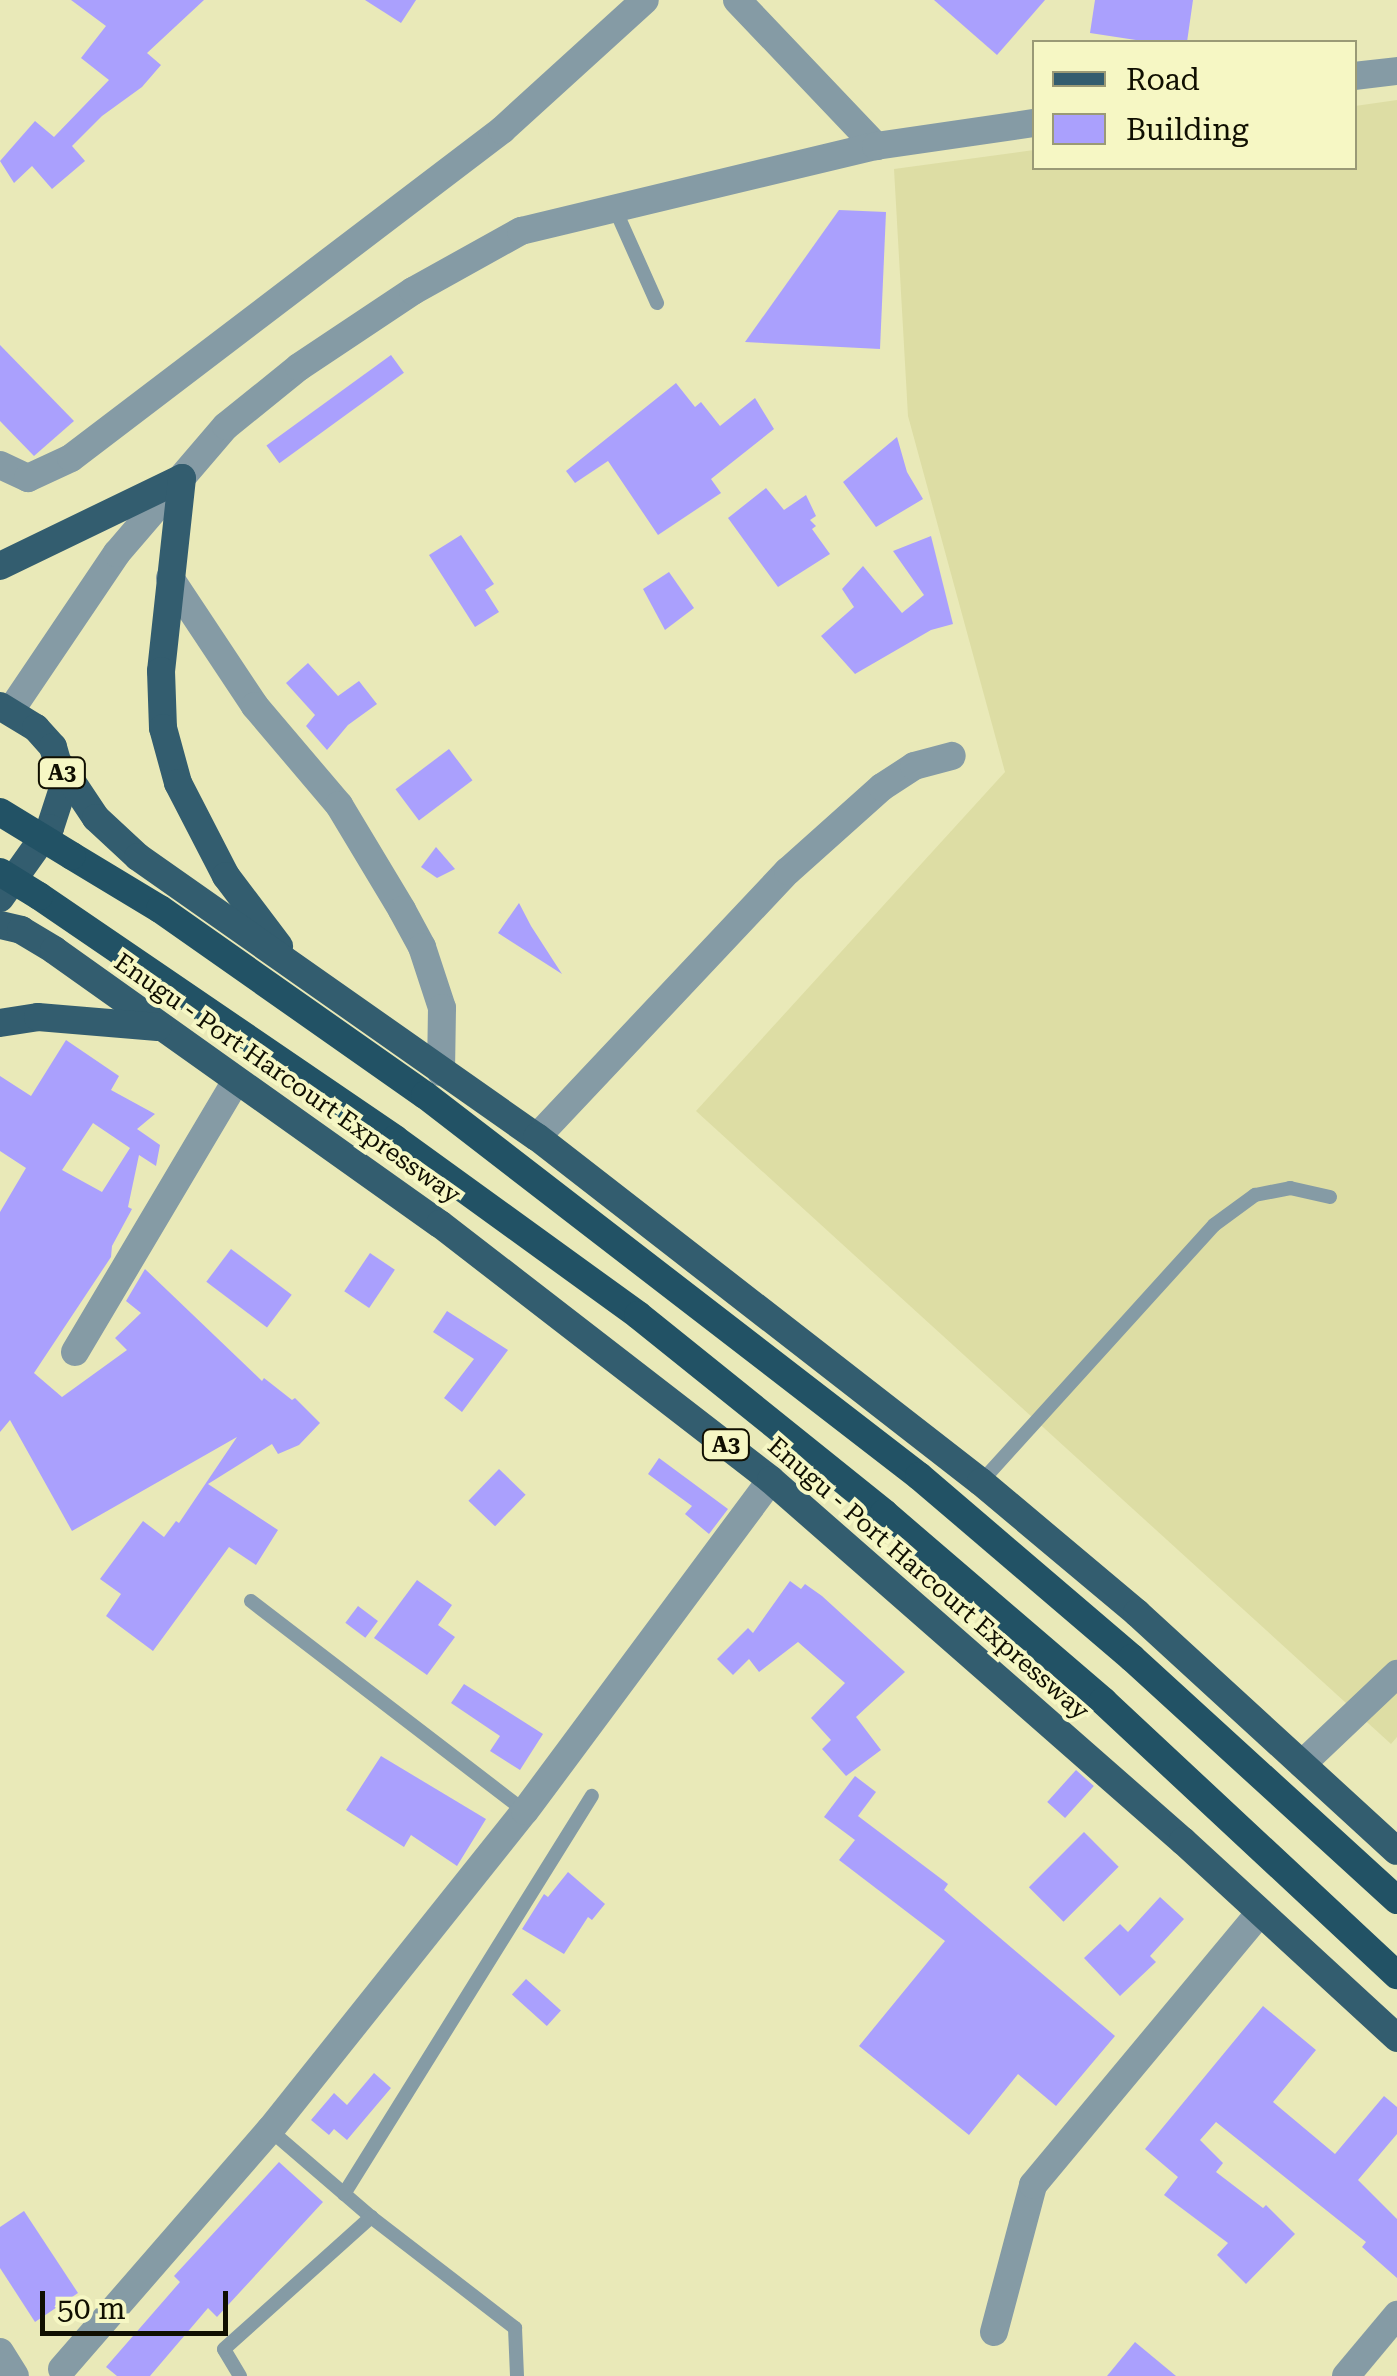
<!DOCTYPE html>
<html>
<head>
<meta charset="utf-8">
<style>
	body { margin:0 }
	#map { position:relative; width:1397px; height:2376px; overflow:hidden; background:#e9e9b8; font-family:"Roboto Serif",serif }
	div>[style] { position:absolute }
	.built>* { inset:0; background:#dddda4 }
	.building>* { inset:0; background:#aaa0fd; transform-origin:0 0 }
	.service>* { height:14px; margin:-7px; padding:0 7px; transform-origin:7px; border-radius:7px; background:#859ba5 }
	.minor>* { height:28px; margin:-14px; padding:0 14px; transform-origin:14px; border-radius:14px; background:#859ba5 }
	.primary>* { height:28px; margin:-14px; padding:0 14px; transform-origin:14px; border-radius:14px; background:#335d6f }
	.trunk>* { height:28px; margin:-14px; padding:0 14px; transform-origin:14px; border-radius:14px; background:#225265 }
	.trunk-bridge>* { height:28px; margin:-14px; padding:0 14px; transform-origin:14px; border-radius:14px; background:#225265 }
	span { translate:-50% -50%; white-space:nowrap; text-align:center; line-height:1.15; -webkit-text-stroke:8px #f6f7c4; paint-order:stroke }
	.shield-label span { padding:2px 8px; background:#f6f7c4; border:2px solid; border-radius:8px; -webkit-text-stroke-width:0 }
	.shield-label { font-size:22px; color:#100f01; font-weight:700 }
	.street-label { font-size:25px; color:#100f01 }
	.legend { position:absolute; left:1032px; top:40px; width:325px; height:130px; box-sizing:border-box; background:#f6f7c4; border:2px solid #9a9a76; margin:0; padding:12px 18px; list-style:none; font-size:30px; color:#100f01 }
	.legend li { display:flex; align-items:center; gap:20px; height:50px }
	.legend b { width:50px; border:2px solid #9a9a76 }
	.scale { position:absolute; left:40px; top:2291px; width:188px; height:45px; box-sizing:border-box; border:5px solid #100f01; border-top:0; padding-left:12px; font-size:30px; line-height:35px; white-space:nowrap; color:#100f01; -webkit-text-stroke:8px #f6f7c4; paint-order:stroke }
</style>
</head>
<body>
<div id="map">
	<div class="built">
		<i style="clip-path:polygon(1397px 100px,1397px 1737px,1391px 1744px,696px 1111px,1005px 772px,908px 416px,894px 169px,1034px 150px,1034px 168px,1354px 168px,1355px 106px)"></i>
	</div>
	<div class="building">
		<i style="clip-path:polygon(71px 0,204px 0,147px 53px,161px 65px,142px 87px,102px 116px,72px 146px,85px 161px,52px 189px,32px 166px,14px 183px,0 161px,35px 121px,54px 137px,109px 80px,81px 58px,106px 26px)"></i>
		<i style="clip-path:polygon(365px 0,416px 0,401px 23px)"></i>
		<i style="clip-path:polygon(934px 0,1045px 0,997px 55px)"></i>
		<i style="clip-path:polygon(1095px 0,1193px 0,1187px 42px,1149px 42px,1090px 33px)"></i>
		<i style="clip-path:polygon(839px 210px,886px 212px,880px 349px,745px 342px)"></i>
		<i style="clip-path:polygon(0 345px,74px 421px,34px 456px,0 421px)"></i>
		<i style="left:391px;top:355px;width:22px;height:154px;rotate:54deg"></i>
		<i style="clip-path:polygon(676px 383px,695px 407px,701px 402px,720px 426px,755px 398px,774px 429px,711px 479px,721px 493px,658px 535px,608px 461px,575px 483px,566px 471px)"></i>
		<i style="clip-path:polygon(897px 437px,907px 472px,923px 499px,876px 527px,843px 482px)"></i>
		<i style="clip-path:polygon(766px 488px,784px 510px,806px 495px,816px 516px,810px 520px,816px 526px,812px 529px,830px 554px,778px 587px,728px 518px)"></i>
		<i style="clip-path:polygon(461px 535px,494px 584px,485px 590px,499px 612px,475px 627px,429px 555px)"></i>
		<i style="clip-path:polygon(931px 536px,953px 624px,931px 630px,855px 674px,821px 636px,854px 607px,842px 589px,863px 566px,902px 613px,924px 595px,893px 551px)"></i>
		<i style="clip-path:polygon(669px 572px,694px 608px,665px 630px,643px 589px)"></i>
		<i style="clip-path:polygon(308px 663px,338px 696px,359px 681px,377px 704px,348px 725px,327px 750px,306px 726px,315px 715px,286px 683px)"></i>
		<i style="left:449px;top:749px;width:39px;height:67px;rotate:53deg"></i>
		<i style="clip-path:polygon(436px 847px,455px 869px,437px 878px,421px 867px)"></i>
		<i style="clip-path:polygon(519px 903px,531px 926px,562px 974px,498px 933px)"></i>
		<i style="clip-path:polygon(evenodd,66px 1040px,119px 1076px,111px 1090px,155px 1114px,137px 1129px,160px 1145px,156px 1166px,139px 1155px,128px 1207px,132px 1209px,112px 1246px,111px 1257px,34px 1373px,62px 1397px,127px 1350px,115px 1338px,141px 1313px,126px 1301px,145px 1269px,262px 1381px,264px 1378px,292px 1400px,295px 1398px,320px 1423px,299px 1445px,278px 1454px,272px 1444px,208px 1484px,278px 1530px,256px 1565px,229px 1547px,153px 1651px,106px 1616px,121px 1594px,100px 1579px,143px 1521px,164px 1537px,176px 1521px,179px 1523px,237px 1437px,72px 1531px,10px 1420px,0 1432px,0 1212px,26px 1168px,0 1151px,0 1076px,31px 1096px,66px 1040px,93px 1123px,130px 1148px,102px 1192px,62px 1170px,93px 1123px)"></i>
		<i style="left:231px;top:1249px;width:76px;height:41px;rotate:37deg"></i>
		<i style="left:370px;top:1253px;width:30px;height:46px;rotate:34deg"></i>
		<i style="clip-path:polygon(447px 1311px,508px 1350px,462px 1412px,444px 1398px,474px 1359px,433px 1332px)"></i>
		<i style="clip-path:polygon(659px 1458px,728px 1509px,709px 1534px,685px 1514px,692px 1506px,648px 1474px)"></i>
		<i style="left:499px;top:1469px;width:37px;height:44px;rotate:44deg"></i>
		<i style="clip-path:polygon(417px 1580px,452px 1605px,438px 1625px,455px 1637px,427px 1675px,374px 1638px)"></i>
		<i style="clip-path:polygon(790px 1581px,801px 1589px,805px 1584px,822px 1596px,905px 1672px,856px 1717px,881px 1750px,846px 1776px,822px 1749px,831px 1740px,811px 1718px,845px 1683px,798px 1642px,759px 1672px,749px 1659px,733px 1675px,717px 1659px,748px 1628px,753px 1633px)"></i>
		<i style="left:358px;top:1606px;width:25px;height:21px;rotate:37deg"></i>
		<i style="clip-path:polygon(464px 1684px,543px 1734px,520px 1770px,490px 1751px,500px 1736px,451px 1703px)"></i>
		<i style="clip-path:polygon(381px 1756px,486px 1819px,457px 1866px,411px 1835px,404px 1847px,346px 1810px)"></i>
		<i style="left:1076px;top:1770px;width:24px;height:43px;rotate:42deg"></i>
		<i style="clip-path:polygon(855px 1776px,876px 1792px,858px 1816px,948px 1884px,944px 1890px,1115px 2036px,1056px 2106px,1018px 2074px,969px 2135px,859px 2046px,945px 1941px,839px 1860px,855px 1840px,824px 1817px)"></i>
		<i style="left:1084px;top:1832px;width:49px;height:78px;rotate:45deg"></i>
		<i style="clip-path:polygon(568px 1872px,605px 1904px,592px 1920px,588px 1917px,564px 1954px,522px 1929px,544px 1894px,548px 1897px)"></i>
		<i style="clip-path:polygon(1160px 1897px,1184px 1919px,1150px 1956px,1156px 1962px,1120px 1996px,1084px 1958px,1120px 1924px,1128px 1932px)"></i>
		<i style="left:526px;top:1979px;width:47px;height:21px;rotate:42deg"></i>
		<i style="clip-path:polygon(1263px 2006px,1316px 2050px,1273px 2102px,1335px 2154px,1384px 2096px,1397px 2107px,1397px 2134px,1358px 2180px,1397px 2219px,1397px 2278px,1362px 2247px,1366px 2242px,1216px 2122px,1200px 2140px,1223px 2163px,1216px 2172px,1263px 2208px,1266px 2205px,1295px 2234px,1246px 2284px,1217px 2255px,1228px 2243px,1164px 2195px,1178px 2177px,1145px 2149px)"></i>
		<i style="clip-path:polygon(374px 2073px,391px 2088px,347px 2140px,334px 2129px,329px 2135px,311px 2120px,334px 2093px,347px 2105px)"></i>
		<i style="clip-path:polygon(279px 2162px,323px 2202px,217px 2317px,208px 2308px,150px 2376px,117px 2376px,106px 2367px,180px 2282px,174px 2276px)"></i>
		<i style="clip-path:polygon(24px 2211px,78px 2293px,35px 2322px,0 2268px,0 2227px)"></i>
		<i style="clip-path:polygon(1135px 2342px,1176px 2376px,1107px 2376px)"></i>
	</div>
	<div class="service">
		<i style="left:615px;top:209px;width:103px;rotate:65.9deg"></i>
		<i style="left:981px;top:1482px;width:347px;rotate:-47.8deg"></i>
		<i style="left:1214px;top:1225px;width:51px;rotate:-36.2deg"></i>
		<i style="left:1255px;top:1195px;width:36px;rotate:-11deg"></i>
		<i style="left:1290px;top:1188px;width:41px;rotate:12.7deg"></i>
		<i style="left:251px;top:1601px;width:345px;rotate:37.5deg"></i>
		<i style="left:270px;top:2130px;width:133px;rotate:40.7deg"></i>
		<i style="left:371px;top:2217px;width:182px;rotate:37.6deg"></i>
		<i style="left:515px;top:2328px;width:48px;rotate:87.6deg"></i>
		<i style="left:344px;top:2194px;width:469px;rotate:-58.1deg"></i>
		<i style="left:240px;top:2376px;width:31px;rotate:-121deg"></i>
		<i style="left:224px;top:2349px;width:198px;rotate:-41.9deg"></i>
	</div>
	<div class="minor">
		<i style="left:737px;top:0;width:202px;rotate:46.4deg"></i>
		<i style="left:1354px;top:76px;width:43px;rotate:-6.6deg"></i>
		<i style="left:0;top:465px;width:31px;rotate:25deg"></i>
		<i style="left:28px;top:478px;width:47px;rotate:-24.9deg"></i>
		<i style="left:71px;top:458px;width:542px;rotate:-37.27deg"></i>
		<i style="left:502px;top:130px;width:193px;rotate:-42.3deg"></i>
		<i style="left:170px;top:578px;width:154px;rotate:56.4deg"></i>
		<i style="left:255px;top:706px;width:130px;rotate:49.7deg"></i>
		<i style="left:339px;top:805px;width:122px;rotate:59deg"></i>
		<i style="left:402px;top:910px;width:42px;rotate:61.6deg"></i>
		<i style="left:422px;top:947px;width:64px;rotate:71.8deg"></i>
		<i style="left:442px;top:1008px;width:64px;rotate:90.9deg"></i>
		<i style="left:11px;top:710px;width:189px;rotate:-56deg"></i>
		<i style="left:117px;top:553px;width:167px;rotate:-49.4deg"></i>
		<i style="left:226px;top:426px;width:94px;rotate:-38.9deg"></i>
		<i style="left:299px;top:367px;width:137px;rotate:-33.7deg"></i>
		<i style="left:413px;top:291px;width:124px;rotate:-29.1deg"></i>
		<i style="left:521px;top:231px;width:365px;rotate:-13.5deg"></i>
		<i style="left:876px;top:146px;width:160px;rotate:-8.3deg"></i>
		<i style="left:537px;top:1137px;width:366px;rotate:-46.7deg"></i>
		<i style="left:788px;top:871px;width:126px;rotate:-41.8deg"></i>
		<i style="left:882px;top:787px;width:38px;rotate:-33deg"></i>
		<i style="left:914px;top:766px;width:39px;rotate:-15deg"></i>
		<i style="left:75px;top:1352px;width:315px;rotate:-59.3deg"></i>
		<i style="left:1302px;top:1764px;width:131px;rotate:-43.5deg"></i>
		<i style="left:994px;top:2332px;width:152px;rotate:-75.1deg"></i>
		<i style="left:1033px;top:2185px;width:354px;rotate:-50.2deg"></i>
		<i style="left:0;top:2352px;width:28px;rotate:58deg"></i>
		<i style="left:62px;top:2369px;width:317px;rotate:-49deg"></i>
		<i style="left:270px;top:2130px;width:408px;rotate:-51.4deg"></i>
		<i style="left:525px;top:1811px;width:412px;rotate:-53.4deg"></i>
		<i style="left:1346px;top:2376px;width:80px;rotate:-50.1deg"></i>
	</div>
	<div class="primary">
		<i style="left:0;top:566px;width:202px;rotate:-25.8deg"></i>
		<i style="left:182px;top:478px;width:194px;rotate:96.2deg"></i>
		<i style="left:161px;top:671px;width:57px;rotate:88deg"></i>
		<i style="left:163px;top:728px;width:57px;rotate:74.7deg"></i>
		<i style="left:178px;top:783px;width:105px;rotate:62.7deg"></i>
		<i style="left:226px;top:876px;width:88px;rotate:52.9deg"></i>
		<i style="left:0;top:706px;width:42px;rotate:31.4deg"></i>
		<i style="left:36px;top:728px;width:25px;rotate:48deg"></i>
		<i style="left:53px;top:747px;width:40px;rotate:74deg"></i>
		<i style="left:64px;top:785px;width:45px;rotate:108deg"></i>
		<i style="left:50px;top:828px;width:86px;rotate:125.5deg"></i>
		<i style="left:62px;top:767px;width:61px;rotate:56.3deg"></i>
		<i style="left:96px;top:818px;width:57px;rotate:42.9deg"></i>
		<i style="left:138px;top:857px;width:487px;rotate:35.1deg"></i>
		<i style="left:537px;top:1137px;width:562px;rotate:37.85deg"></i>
		<i style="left:981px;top:1482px;width:204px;rotate:40deg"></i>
		<i style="left:1137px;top:1613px;width:352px;rotate:42.5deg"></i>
		<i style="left:0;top:925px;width:22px;rotate:13deg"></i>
		<i style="left:21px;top:930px;width:39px;rotate:31deg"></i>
		<i style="left:54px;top:950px;width:473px;rotate:35.4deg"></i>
		<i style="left:440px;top:1224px;width:418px;rotate:37.7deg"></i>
		<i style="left:771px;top:1480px;width:548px;rotate:41.23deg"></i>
		<i style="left:1183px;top:1841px;width:291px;rotate:42.6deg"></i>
		<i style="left:0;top:1023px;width:38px;rotate:-9deg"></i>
		<i style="left:38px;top:1017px;width:120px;rotate:4.8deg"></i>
	</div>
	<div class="trunk">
		<i style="left:72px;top:856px;width:103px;rotate:31.1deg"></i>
		<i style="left:160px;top:909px;width:324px;rotate:35.1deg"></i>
		<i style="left:425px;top:1095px;width:624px;rotate:37.64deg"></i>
		<i style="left:919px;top:1476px;width:280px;rotate:40.5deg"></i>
		<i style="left:1132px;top:1658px;width:359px;rotate:42.4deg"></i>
		<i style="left:39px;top:896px;width:431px;rotate:34.3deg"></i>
		<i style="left:395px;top:1139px;width:300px;rotate:35.9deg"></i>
		<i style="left:638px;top:1315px;width:316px;rotate:38.8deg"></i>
		<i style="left:884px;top:1513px;width:289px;rotate:40.6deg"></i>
		<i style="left:1103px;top:1701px;width:402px;rotate:43deg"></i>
	</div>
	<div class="trunk-bridge">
		<i style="left:0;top:812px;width:84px;rotate:31.4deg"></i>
		<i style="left:0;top:872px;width:46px;rotate:31.6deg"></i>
	</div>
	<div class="shield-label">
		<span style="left:62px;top:773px">A3</span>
		<span style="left:726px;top:1445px">A3</span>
	</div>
	<div class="street-label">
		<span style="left:287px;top:1079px;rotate:35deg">Enugu - Port Harcourt Expressway</span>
		<span style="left:928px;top:1579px;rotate:41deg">Enugu - Port Harcourt Expressway</span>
	</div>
	<ul class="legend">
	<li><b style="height:12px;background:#335d6f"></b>Road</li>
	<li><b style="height:28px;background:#aaa0fd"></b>Building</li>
	</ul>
	<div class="scale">50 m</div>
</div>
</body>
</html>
